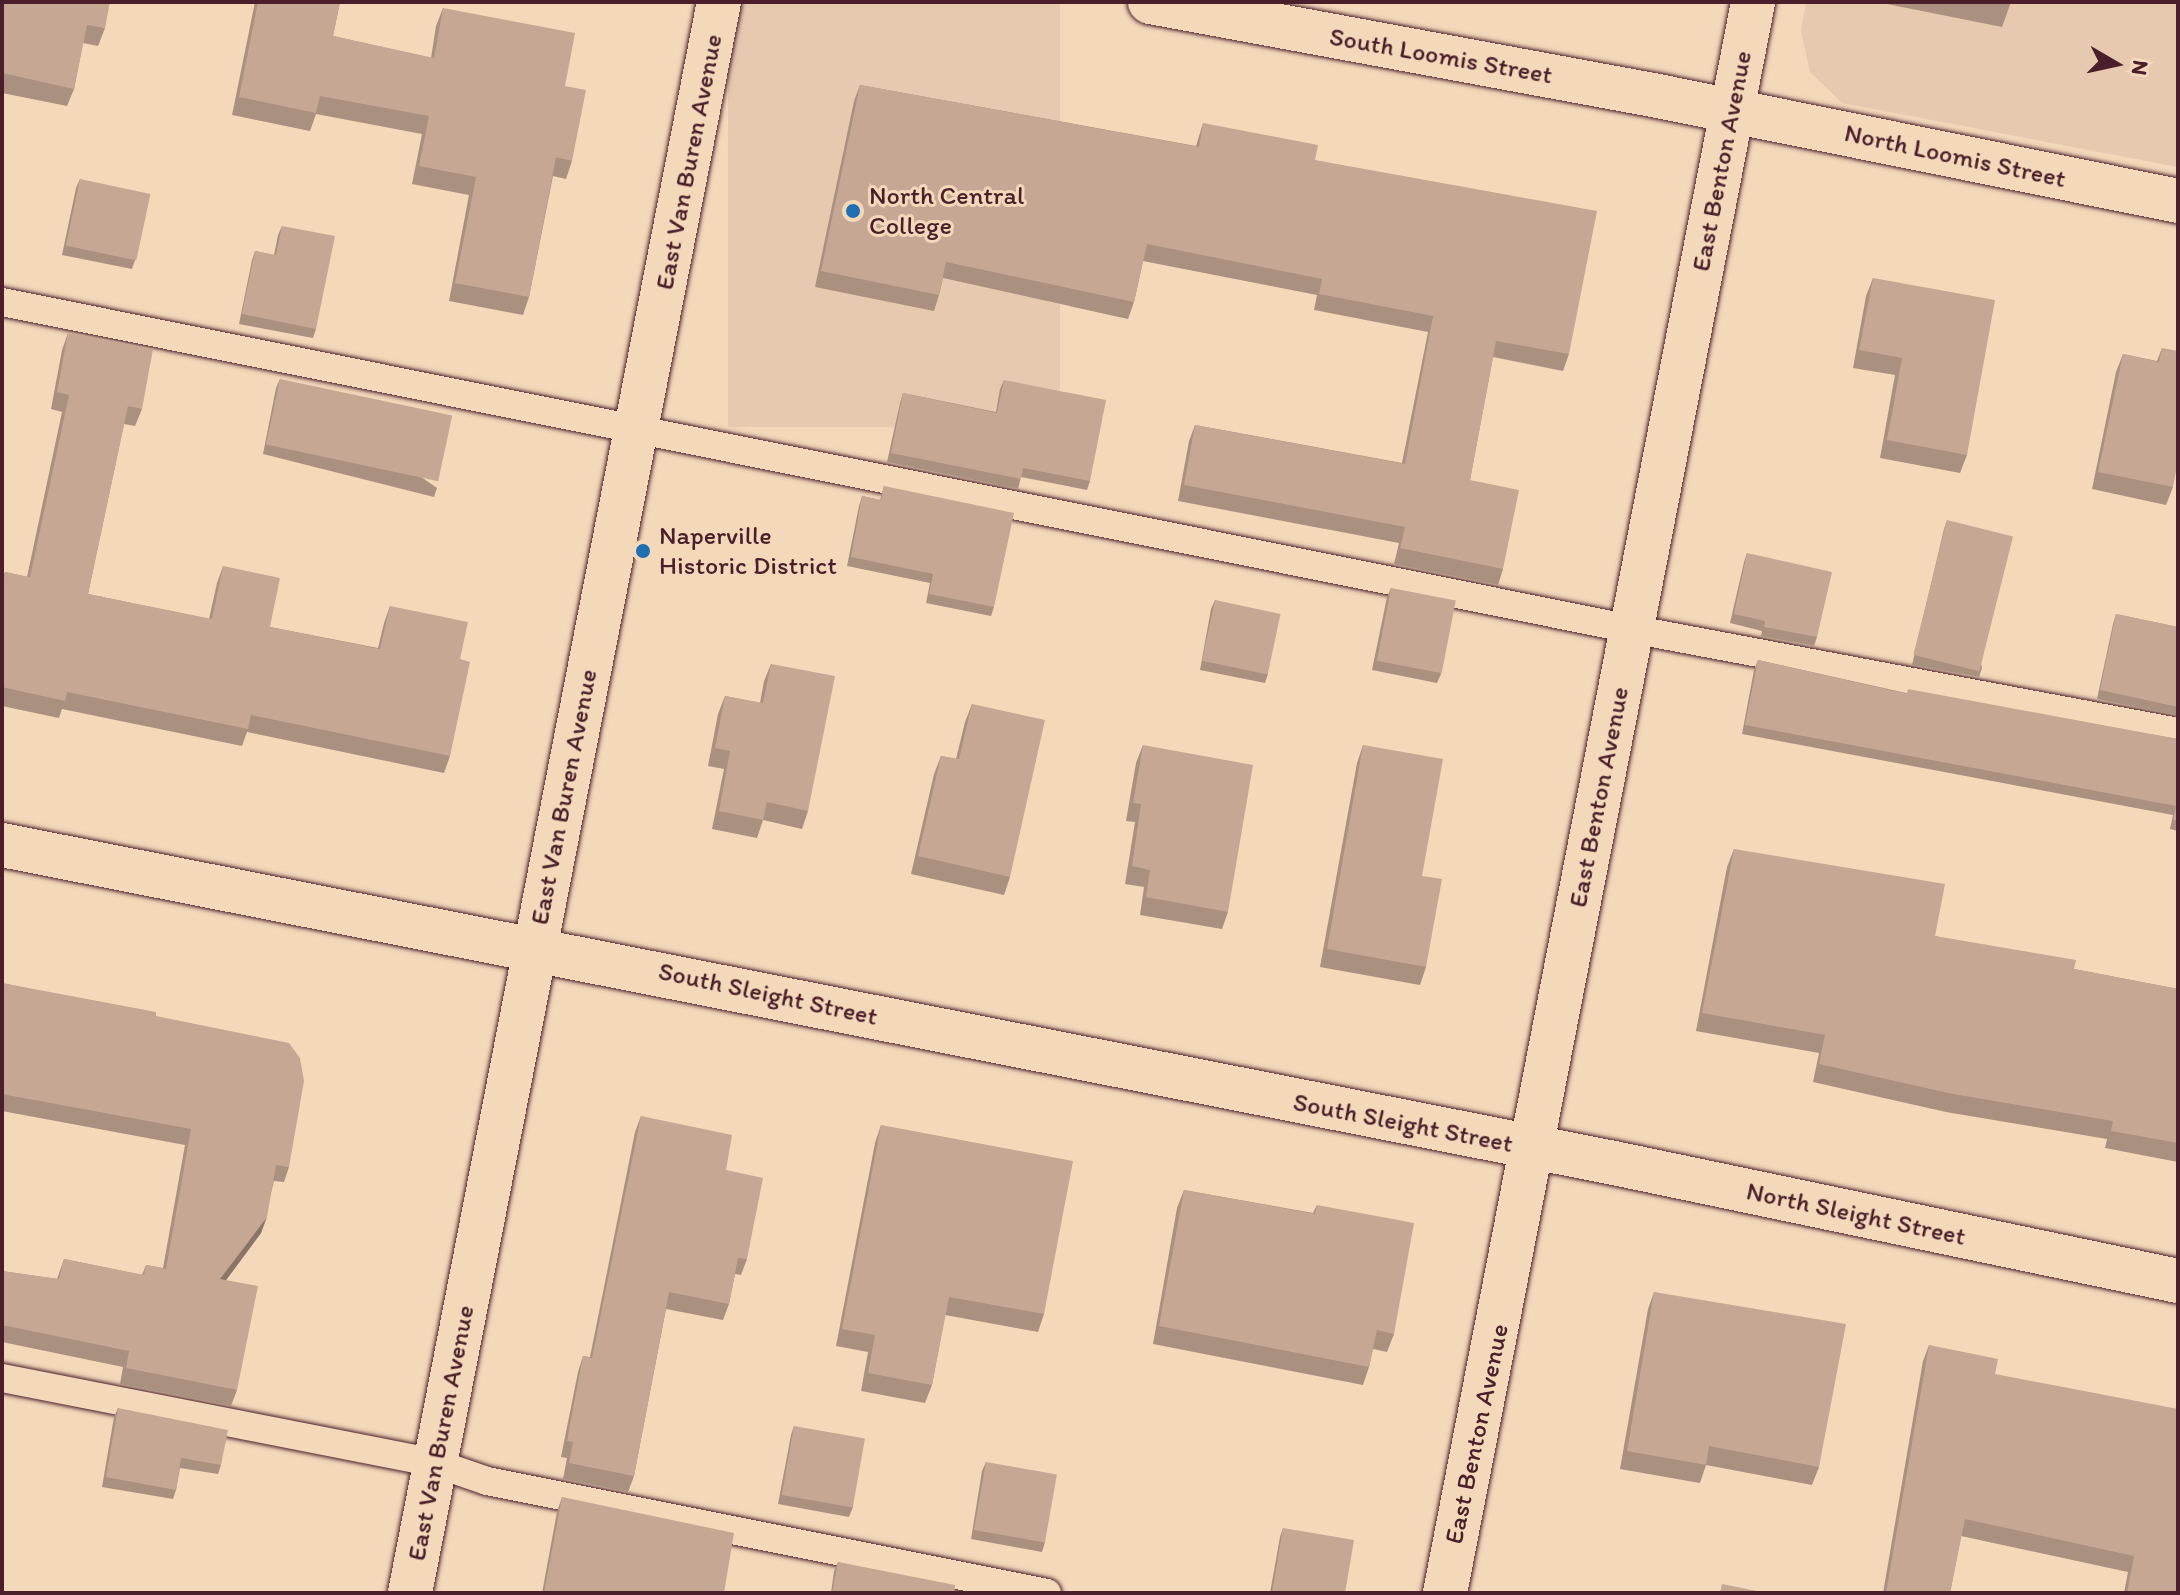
<!DOCTYPE html>
<html>
<head>
<meta charset="utf-8">
<style>
	body { margin:0 }
	#map { position:relative; width:2180px; height:1595px; overflow:hidden; background:#f3d8ba; font-family:Itim,sans-serif }
	div>[style] { position:absolute }
	.built>* { inset:0; background:#e6c9af; transform-origin:0 0 }
	.roads { filter:drop-shadow(0 0 2px #4a1f2b) drop-shadow(0 0 2px #4a1f2b) }
	.lane>* { height:28px; margin:-14px; padding:0 14px; transform-origin:14px; border-radius:14px; background:#f3d8ba }
	.street>* { height:44px; margin:-22px; padding:0 22px; transform-origin:22px; border-radius:22px; background:#f3d8ba }
	.wall>* { inset:0; background:#aa907f }
	.shaded-wall>* { inset:0; background:#8b7568 }
	.building>* { inset:0; background:#c6a794; transform-origin:0 0 }
	.dots>* { width:22px; height:22px; translate:-50% -50%; box-sizing:border-box; border:4px solid #f3d8ba; border-radius:50% }
	span { translate:-50% -50%; white-space:nowrap; text-align:center; line-height:1.15; -webkit-text-stroke:6px #f3d8ba; paint-order:stroke }
	.street-label { font-size:26px; color:#4a1f2b }
	.poi-label { font-size:26px; color:#4a1f2b }
	.left { translate:0 -50%; text-align:left }
	.frame { position:absolute; inset:0; border:4px solid #4a1f2b; pointer-events:none }
	.north { position:absolute; left:2076px; top:24px; width:80px; height:80px; -webkit-text-stroke:6px #f3d8ba; paint-order:stroke; rotate:99deg; font-size:22px; font-weight:700; line-height:32px; text-align:center; color:#4a1f2b }
	.north::after { content:''; display:block; margin:auto; width:28px; height:36px; background:#4a1f2b; clip-path:polygon(50% 0,100% 100%,50% 72%,0 100%) }
</style>
</head>
<body>
<div id="map">
	<div class="built">
		<i style="left:728px;top:2px;width:332px;height:425px"></i>
		<i style="clip-path:polygon(1806px 2px,2178px 2px,2178px 167px,1842px 103px,1810px 72px,1801px 31px)"></i>
	</div>
	<div class="roads">
		<div class="lane">
			<i style="left:2px;top:302px;width:1661px;rotate:11.35deg"></i>
			<i style="left:1631px;top:629px;width:557px;rotate:10.66deg"></i>
			<i style="left:2px;top:1378px;width:441px;rotate:11.1deg"></i>
			<i style="left:435px;top:1463px;width:55px;rotate:19.1deg"></i>
			<i style="left:487px;top:1481px;width:571px;rotate:11.31deg"></i>
		</div>
		<div class="street">
			<i style="left:1150px;top:2px;width:512px;rotate:10.48deg"></i>
			<i style="left:1653px;top:95px;width:536px;rotate:11.41deg"></i>
			<i style="left:2px;top:845px;width:1643px;rotate:11.16deg"></i>
			<i style="left:1614px;top:1163px;width:576px;rotate:11.82deg"></i>
			<i style="left:410px;top:1593px;width:1621px;rotate:-79.01deg"></i>
			<i style="left:1445px;top:1593px;width:1621px;rotate:-79.04deg"></i>
		</div>
	</div>
	<div class="wall">
		<i style="clip-path:polygon(2px 2px,105px 28px,98px 46px,83px 43px,74px 89px,67px 106px,2px 93px)"></i>
		<i style="clip-path:polygon(255px 2px,340px 2px,333px 36px,431px 58px,436px 26px,443px 8px,565px 86px,572px 161px,566px 179px,553px 176px,529px 297px,523px 315px,449px 301px,469px 195px,412px 184px,422px 134px,316px 114px,310px 131px,232px 115px)"></i>
		<i style="clip-path:polygon(1882px 2px,2011px 2px,2002px 27px,1882px 3px)"></i>
		<i style="clip-path:polygon(860px 85px,1196px 146px,1203px 123px,1315px 160px,1569px 354px,1563px 371px,1493px 357px,1470px 480px,1503px 569px,1498px 585px,1394px 564px,1399px 543px,1178px 501px,1189px 441px,1195px 425px,1402px 463px,1428px 332px,1314px 310px,1317px 295px,1143px 261px,1134px 302px,1128px 319px,943px 278px,939px 295px,934px 311px,815px 287px,854px 101px)"></i>
		<i style="clip-path:polygon(80px 179px,135px 260px,132px 269px,62px 255px,76px 188px)"></i>
		<i style="clip-path:polygon(282px 226px,316px 329px,313px 338px,239px 324px,252px 260px,255px 251px,274px 255px,278px 235px)"></i>
		<i style="clip-path:polygon(1873px 278px,1967px 455px,1960px 473px,1880px 458px,1895px 375px,1853px 368px,1866px 296px)"></i>
		<i style="clip-path:polygon(68px 333px,142px 409px,135px 426px,124px 424px,88px 594px,209px 619px,217px 583px,223px 566px,270px 627px,378px 648px,384px 623px,390px 606px,460px 659px,450px 756px,444px 773px,247px 732px,242px 746px,62px 709px,59px 718px,2px 706px,2px 580px,5px 572px,27px 577px,62px 412px,51px 409px,62px 350px)"></i>
		<i style="clip-path:polygon(2162px 348px,2173px 487px,2166px 505px,2092px 489px,2116px 372px,2123px 354px,2157px 361px)"></i>
		<i style="clip-path:polygon(280px 379px,437px 488px,434px 497px,263px 454px,276px 388px)"></i>
		<i style="clip-path:polygon(1004px 380px,1090px 481px,1087px 490px,1021px 477px,1018px 489px,887px 462px,900px 403px,903px 393px,996px 412px,1000px 389px)"></i>
		<i style="clip-path:polygon(884px 486px,994px 607px,991px 616px,926px 603px,930px 583px,847px 566px,859px 506px,862px 496px,880px 500px)"></i>
		<i style="clip-path:polygon(1947px 520px,1982px 668px,1979px 677px,1912px 665px,1944px 529px)"></i>
		<i style="clip-path:polygon(1747px 553px,1817px 637px,1814px 646px,1761px 636px,1762px 631px,1730px 623px,1744px 562px)"></i>
		<i style="clip-path:polygon(1391px 588px,1441px 674px,1437px 683px,1372px 670px,1387px 597px)"></i>
		<i style="clip-path:polygon(1215px 600px,1268px 674px,1265px 683px,1200px 670px,1211px 609px)"></i>
		<i style="clip-path:polygon(2116px 614px,2178px 627px,2178px 716px,2097px 699px,2113px 624px)"></i>
		<i style="clip-path:polygon(1758px 660px,1906px 693px,2178px 739px,2178px 831px,2170px 829px,2173px 815px,1742px 734px,1754px 670px)"></i>
		<i style="clip-path:polygon(771px 664px,808px 811px,802px 829px,763px 820px,757px 838px,712px 829px,724px 769px,708px 766px,718px 714px,725px 696px,760px 703px,764px 681px)"></i>
		<i style="clip-path:polygon(972px 704px,1010px 877px,1004px 895px,911px 874px,934px 774px,941px 756px,956px 759px,965px 722px)"></i>
		<i style="clip-path:polygon(1143px 745px,1228px 912px,1222px 929px,1140px 915px,1144px 887px,1125px 884px,1135px 822px,1126px 821px,1136px 763px)"></i>
		<i style="clip-path:polygon(1363px 745px,1422px 876px,1426px 967px,1420px 985px,1320px 967px,1357px 763px)"></i>
		<i style="clip-path:polygon(1734px 849px,1935px 936px,2074px 969px,2178px 989px,2178px 1162px,2105px 1148px,2107px 1139px,1946px 1112px,1813px 1082px,1819px 1053px,1696px 1031px,1727px 867px)"></i>
		<i style="clip-path:polygon(2px 983px,156px 1016px,289px 1167px,284px 1182px,274px 1181px,261px 1233px,226px 1280px,237px 1390px,231px 1406px,120px 1384px,123px 1367px,2px 1342px,2px 1271px,57px 1279px,64px 1259px,142px 1275px,146px 1265px,163px 1268px,185px 1145px,2px 1111px)"></i>
		<i style="clip-path:polygon(641px 1116px,726px 1170px,747px 1259px,741px 1275px,735px 1274px,729px 1304px,723px 1320px,666px 1309px,634px 1476px,628px 1492px,563px 1479px,567px 1458px,561px 1457px,578px 1372px,583px 1356px,590px 1357px,635px 1132px)"></i>
		<i style="clip-path:polygon(881px 1125px,1044px 1314px,1038px 1332px,945px 1315px,932px 1385px,925px 1403px,861px 1391px,868px 1352px,836px 1346px,875px 1143px)"></i>
		<i style="clip-path:polygon(1184px 1190px,1313px 1213px,1317px 1205px,1394px 1334px,1387px 1352px,1373px 1349px,1369px 1367px,1363px 1385px,1153px 1344px,1177px 1208px)"></i>
		<i style="clip-path:polygon(1654px 1292px,1819px 1467px,1812px 1485px,1706px 1465px,1700px 1483px,1620px 1469px,1648px 1309px)"></i>
		<i style="clip-path:polygon(1929px 1345px,1995px 1374px,2178px 1593px,2124px 1593px,2128px 1572px,1961px 1536px,1950px 1593px,1883px 1593px,1923px 1361px)"></i>
		<i style="clip-path:polygon(118px 1408px,221px 1465px,218px 1474px,180px 1468px,176px 1490px,173px 1499px,102px 1487px,114px 1417px)"></i>
		<i style="clip-path:polygon(794px 1426px,853px 1507px,849px 1517px,778px 1504px,791px 1435px)"></i>
		<i style="clip-path:polygon(986px 1462px,1045px 1542px,1042px 1552px,971px 1539px,982px 1471px)"></i>
		<i style="clip-path:polygon(562px 1497px,724px 1593px,542px 1593px,557px 1512px)"></i>
		<i style="clip-path:polygon(1283px 1528px,1345px 1593px,1270px 1593px,1280px 1537px)"></i>
		<i style="clip-path:polygon(838px 1562px,954px 1593px,831px 1593px,834px 1571px)"></i>
	</div>
	<div class="shaded-wall">
		<i style="clip-path:polygon(267px 1217px,261px 1233px,215px 1295px,220px 1279px)"></i>
	</div>
	<div class="building">
		<i style="clip-path:polygon(2px 2px,110px 2px,105px 28px,87px 25px,74px 89px,2px 73px,2px 19px,4px 11px,2px 11px)"></i>
		<i style="clip-path:polygon(258px 2px,340px 2px,333px 36px,434px 58px,443px 8px,575px 33px,565px 86px,586px 90px,572px 161px,556px 157px,529px 297px,455px 283px,476px 177px,419px 166px,429px 116px,320px 96px,316px 113px,239px 97px)"></i>
		<i style="clip-path:polygon(860px 85px,1199px 147px,1203px 123px,1318px 145px,1315px 160px,1597px 211px,1569px 354px,1496px 341px,1470px 480px,1519px 490px,1503px 569px,1400px 548px,1405px 527px,1184px 485px,1195px 425px,1405px 464px,1433px 316px,1319px 294px,1322px 279px,1147px 244px,1134px 302px,946px 262px,939px 295px,821px 271px)"></i>
		<i style="left:80px;top:179px;width:72px;height:68px;rotate:12deg"></i>
		<i style="clip-path:polygon(282px 226px,335px 236px,316px 329px,242px 314px,255px 251px,276px 255px)"></i>
		<i style="clip-path:polygon(1873px 278px,1995px 300px,1967px 455px,1887px 440px,1902px 358px,1859px 350px)"></i>
		<i style="clip-path:polygon(68px 333px,153px 349px,142px 409px,128px 406px,88px 594px,212px 619px,223px 566px,280px 578px,270px 627px,380px 649px,390px 606px,468px 622px,460px 659px,470px 662px,450px 756px,251px 715px,248px 729px,67px 692px,65px 701px,2px 687px,2px 587px,5px 572px,30px 577px,69px 395px,57px 392px)"></i>
		<i style="clip-path:polygon(2162px 348px,2178px 351px,2178px 461px,2173px 487px,2098px 472px,2123px 354px,2159px 362px)"></i>
		<i style="left:280px;top:379px;width:176px;height:67px;rotate:12deg"></i>
		<i style="clip-path:polygon(1004px 380px,1106px 400px,1090px 481px,1023px 468px,1021px 479px,891px 453px,903px 393px,997px 413px)"></i>
		<i style="clip-path:polygon(884px 486px,1014px 513px,994px 607px,929px 594px,933px 574px,851px 557px,862px 496px,881px 500px)"></i>
		<i style="left:1947px;top:520px;width:68px;height:139px;rotate:14deg"></i>
		<i style="clip-path:polygon(1747px 553px,1832px 572px,1817px 637px,1764px 627px,1765px 621px,1734px 614px)"></i>
		<i style="left:1391px;top:588px;width:66px;height:74px;rotate:11deg"></i>
		<i style="left:1215px;top:600px;width:67px;height:62px;rotate:12deg"></i>
		<i style="clip-path:polygon(2116px 614px,2178px 627px,2178px 707px,2100px 690px)"></i>
		<i style="clip-path:polygon(1758px 660px,1907px 694px,1908px 689px,2178px 739px,2178px 821px,2173px 820px,2176px 806px,1745px 725px)"></i>
		<i style="clip-path:polygon(771px 664px,835px 676px,808px 811px,767px 802px,763px 820px,719px 811px,730px 751px,715px 748px,725px 696px,763px 703px)"></i>
		<i style="clip-path:polygon(972px 704px,1045px 720px,1010px 877px,918px 856px,941px 756px,959px 759px)"></i>
		<i style="clip-path:polygon(1143px 745px,1253px 765px,1228px 912px,1146px 897px,1150px 870px,1132px 866px,1141px 804px,1133px 803px)"></i>
		<i style="clip-path:polygon(1363px 745px,1443px 759px,1422px 876px,1442px 879px,1426px 967px,1327px 949px)"></i>
		<i style="clip-path:polygon(1734px 849px,1945px 884px,1935px 936px,2076px 960px,2074px 969px,2178px 989px,2178px 1143px,2111px 1131px,2113px 1121px,1953px 1094px,1819px 1064px,1825px 1035px,1702px 1013px)"></i>
		<i style="clip-path:polygon(2px 983px,156px 1012px,156px 1016px,289px 1043px,300px 1058px,304px 1081px,289px 1167px,276px 1165px,267px 1217px,220px 1279px,258px 1286px,237px 1390px,126px 1368px,129px 1351px,2px 1325px,2px 1271px,59px 1279px,64px 1259px,144px 1275px,146px 1265px,166px 1269px,191px 1129px,2px 1094px)"></i>
		<i style="clip-path:polygon(641px 1116px,732px 1135px,726px 1170px,763px 1178px,747px 1259px,738px 1258px,729px 1304px,669px 1292px,634px 1476px,569px 1463px,573px 1442px,567px 1441px,583px 1356px,592px 1358px)"></i>
		<i style="clip-path:polygon(881px 1125px,1073px 1161px,1044px 1314px,949px 1297px,932px 1385px,868px 1373px,875px 1335px,842px 1329px)"></i>
		<i style="clip-path:polygon(1184px 1190px,1315px 1214px,1317px 1205px,1414px 1223px,1394px 1334px,1377px 1330px,1369px 1367px,1159px 1326px)"></i>
		<i style="clip-path:polygon(1654px 1292px,1846px 1324px,1819px 1467px,1709px 1446px,1706px 1465px,1627px 1451px)"></i>
		<i style="clip-path:polygon(1929px 1345px,1998px 1359px,1995px 1374px,2178px 1409px,2178px 1593px,2127px 1593px,2134px 1556px,1965px 1519px,1950px 1593px,1886px 1593px)"></i>
		<i style="clip-path:polygon(118px 1408px,228px 1430px,221px 1465px,181px 1458px,176px 1490px,106px 1477px)"></i>
		<i style="left:794px;top:1426px;width:72px;height:70px;rotate:10deg"></i>
		<i style="left:986px;top:1462px;width:72px;height:69px;rotate:10deg"></i>
		<i style="clip-path:polygon(562px 1497px,734px 1533px,724px 1593px,544px 1593px)"></i>
		<i style="clip-path:polygon(1283px 1528px,1354px 1540px,1345px 1593px,1272px 1593px)"></i>
		<i style="clip-path:polygon(838px 1562px,955px 1585px,954px 1593px,832px 1593px)"></i>
		<i style="clip-path:polygon(1722px 1584px,1767px 1593px,1720px 1593px)"></i>
	</div>
	<div class="dots">
		<i style="left:853px;top:211px;background:#1f6fb2"></i>
		<i style="left:643px;top:551px;background:#1f6fb2"></i>
	</div>
	<div class="street-label">
		<span style="left:1441px;top:56px;rotate:10deg">South Loomis Street</span>
		<span style="left:1955px;top:156px;rotate:12deg">North Loomis Street</span>
		<span style="left:1722px;top:161px;rotate:-79deg">East Benton Avenue</span>
		<span style="left:689px;top:162px;rotate:-79deg">East Van Buren Avenue</span>
		<span style="left:564px;top:797px;rotate:-79deg">East Van Buren Avenue</span>
		<span style="left:1599px;top:797px;rotate:-79deg">East Benton Avenue</span>
		<span style="left:768px;top:994px;rotate:12deg">South Sleight Street</span>
		<span style="left:1403px;top:1123px;rotate:11deg">South Sleight Street</span>
		<span style="left:1856px;top:1214px;rotate:12deg">North Sleight Street</span>
		<span style="left:441px;top:1433px;rotate:-79deg">East Van Buren Avenue</span>
		<span style="left:1477px;top:1434px;rotate:-78deg">East Benton Avenue</span>
	</div>
	<div class="poi-label">
		<span class="left" style="left:869px;top:211px">North Central<br>College</span>
		<span class="left" style="left:659px;top:551px">Naperville<br>Historic District</span>
	</div>
	<div class="frame"></div>
	<div class="north">N</div>
</div>
</body>
</html>
